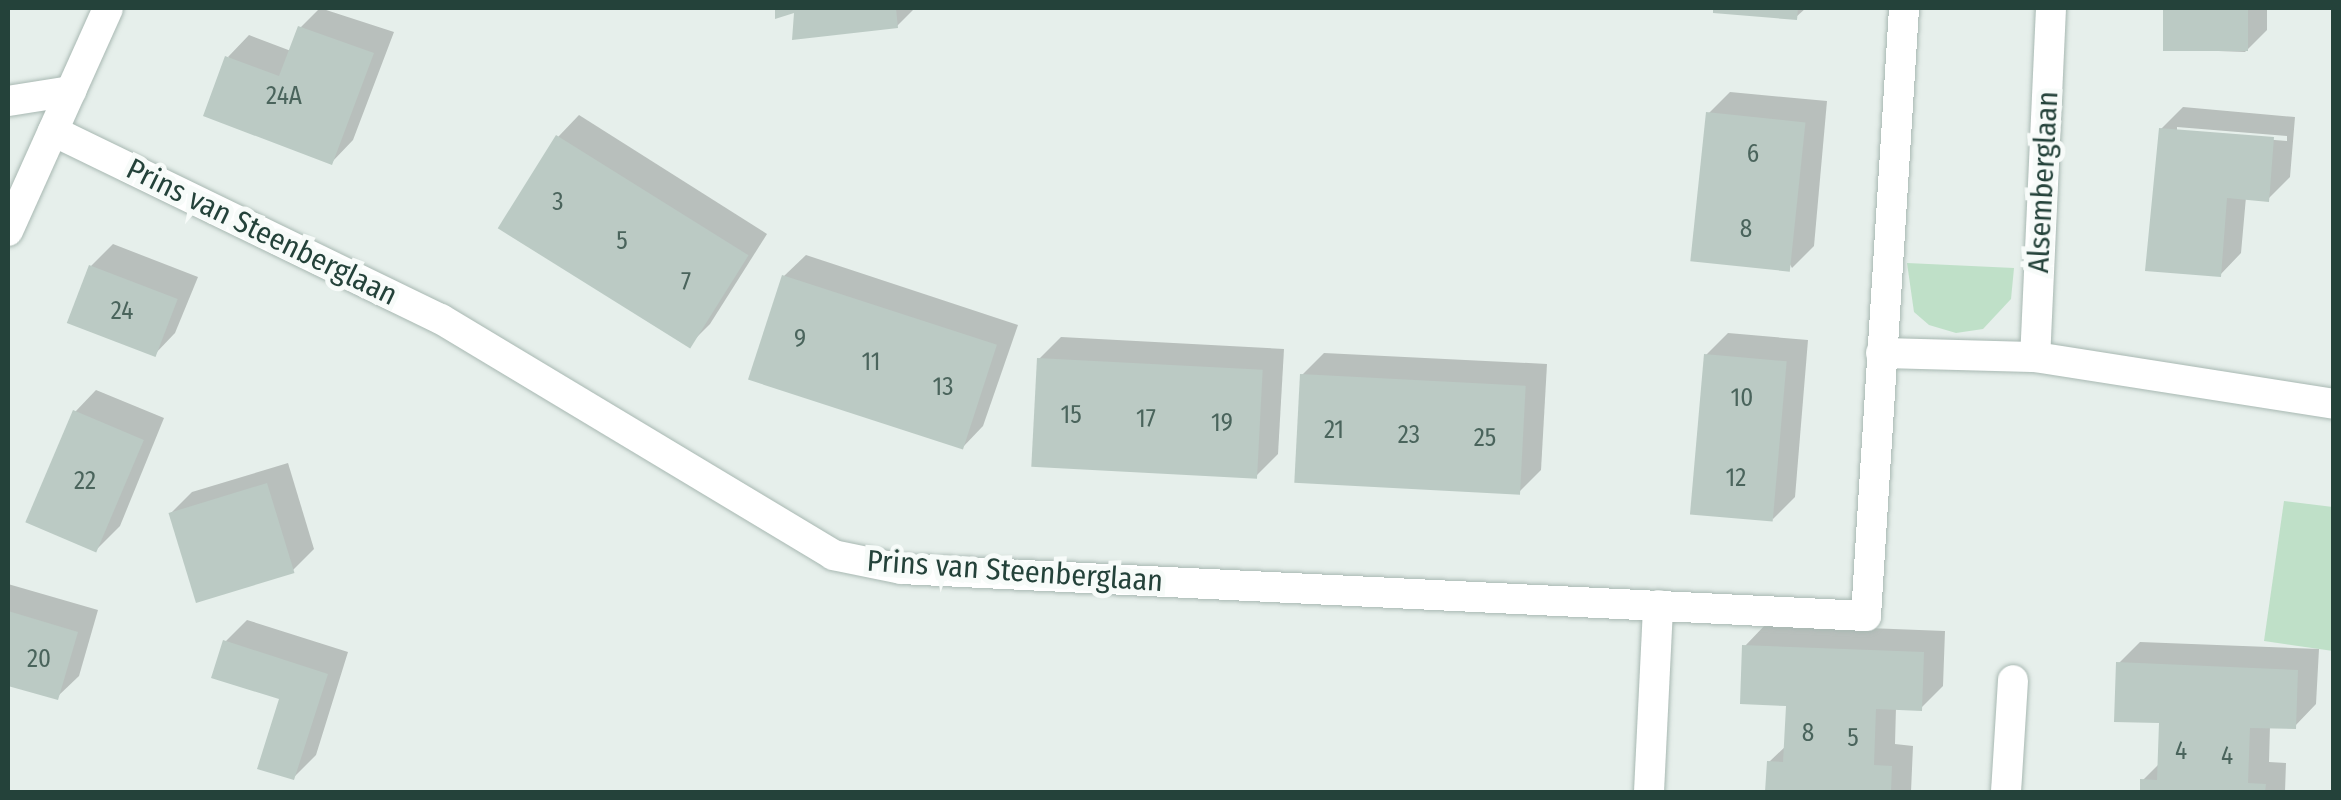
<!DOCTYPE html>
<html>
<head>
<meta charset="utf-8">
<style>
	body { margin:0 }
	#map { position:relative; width:2341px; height:800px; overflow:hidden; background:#e6efeb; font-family:"Fira Sans Condensed",sans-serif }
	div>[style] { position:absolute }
	.green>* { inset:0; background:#bfe0c8 }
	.shadow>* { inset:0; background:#0003 }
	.building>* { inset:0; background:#bbcac4; transform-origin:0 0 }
	.roads { filter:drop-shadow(0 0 2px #a8b8b2) drop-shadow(0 0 2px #a8b8b2) }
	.minor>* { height:30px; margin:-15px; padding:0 15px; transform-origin:15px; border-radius:15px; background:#fff }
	span { translate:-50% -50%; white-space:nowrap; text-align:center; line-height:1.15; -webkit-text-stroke:10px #f7fbf9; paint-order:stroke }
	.number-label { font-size:25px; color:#4a645c }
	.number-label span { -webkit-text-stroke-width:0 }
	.street-label { font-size:30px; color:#24423a }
	.frame { position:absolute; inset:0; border:10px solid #24423a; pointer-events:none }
</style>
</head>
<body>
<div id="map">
	<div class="green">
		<i style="clip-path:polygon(1907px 263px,2014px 268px,2011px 299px,1983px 329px,1956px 333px,1929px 325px,1914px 312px)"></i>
		<i style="clip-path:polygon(2284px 501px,2333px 507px,2333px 651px,2264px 641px)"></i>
	</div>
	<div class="shadow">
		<i style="clip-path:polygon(320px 8px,394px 32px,353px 140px,332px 162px,228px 57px,249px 35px,291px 51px,300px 28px)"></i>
		<i style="clip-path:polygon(777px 8px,915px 8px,897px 26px,797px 9px,778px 15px)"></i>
		<i style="clip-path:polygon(1716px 8px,1806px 8px,1796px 17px)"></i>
		<i style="clip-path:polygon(2166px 8px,2267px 8px,2267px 30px,2245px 52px,2164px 49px)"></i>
		<i style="clip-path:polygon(1730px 92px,1827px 101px,1814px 246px,1792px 268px,1709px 113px)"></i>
		<i style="clip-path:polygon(evenodd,2183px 107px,2295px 117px,2290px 177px,2268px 199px,2246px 197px,2241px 253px,2220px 275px,2161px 129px,2183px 107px,2177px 127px,2287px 136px,2287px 141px,2177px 132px,2177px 127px)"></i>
		<i style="clip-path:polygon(579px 115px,767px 234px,710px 324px,689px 345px,558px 137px)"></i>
		<i style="clip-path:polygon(113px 244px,198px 277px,175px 333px,154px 355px,91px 266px)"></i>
		<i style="clip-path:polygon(806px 255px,1018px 325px,983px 426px,962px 448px,784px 276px)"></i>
		<i style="clip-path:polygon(1728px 333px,1808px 340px,1795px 497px,1773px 519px,1706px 355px)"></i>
		<i style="clip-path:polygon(1061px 337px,1284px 349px,1278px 454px,1256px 476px,1039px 359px)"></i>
		<i style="clip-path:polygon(1324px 353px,1547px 364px,1541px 470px,1519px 492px,1302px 375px)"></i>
		<i style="clip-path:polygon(96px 390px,164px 418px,120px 526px,98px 548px,75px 412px)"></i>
		<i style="clip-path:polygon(288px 463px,314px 549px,292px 571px,170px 514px,192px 492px)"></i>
		<i style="clip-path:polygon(8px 584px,98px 610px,79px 676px,57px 697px,8px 683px)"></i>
		<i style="clip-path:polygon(247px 620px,348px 652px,316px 755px,294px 777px,282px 698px,225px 642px)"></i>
		<i style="clip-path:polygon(1766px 624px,1945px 631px,1943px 686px,1921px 708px,1896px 707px,1895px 744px,1913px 746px,1911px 792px,1768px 792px,1769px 762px,1787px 745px,1789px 703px,1745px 646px)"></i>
		<i style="clip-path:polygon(2140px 642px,2319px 649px,2316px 704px,2295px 726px,2270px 726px,2269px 762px,2286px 763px,2285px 792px,2142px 792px,2143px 780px,2161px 762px,2162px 721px,2118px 664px)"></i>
	</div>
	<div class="building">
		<i style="clip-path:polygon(775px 8px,896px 8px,898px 28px,792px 40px,794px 13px,775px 19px)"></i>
		<i style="clip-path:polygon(1713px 8px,1798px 8px,1797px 20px,1713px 13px)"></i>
		<i style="left:2163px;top:8px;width:85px;height:43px"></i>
		<i style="clip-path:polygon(298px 26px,374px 53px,332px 165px,203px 116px,225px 56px,279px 76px)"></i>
		<i style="left:1706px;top:112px;width:100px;height:150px;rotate:6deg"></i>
		<i style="clip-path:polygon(2159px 128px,2274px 137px,2269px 202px,2227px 198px,2221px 277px,2145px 271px)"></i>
		<i style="left:556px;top:135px;width:227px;height:110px;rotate:32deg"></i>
		<i style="left:89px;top:265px;width:95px;height:62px;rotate:21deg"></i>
		<i style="left:782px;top:275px;width:226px;height:110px;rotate:18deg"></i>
		<i style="left:1704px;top:354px;width:83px;height:161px;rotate:5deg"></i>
		<i style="left:1037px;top:358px;width:226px;height:109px;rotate:3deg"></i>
		<i style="left:1300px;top:374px;width:226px;height:109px;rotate:3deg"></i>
		<i style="left:73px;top:410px;width:77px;height:122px;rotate:23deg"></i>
		<i style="left:267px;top:483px;width:94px;height:103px;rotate:73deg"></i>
		<i style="clip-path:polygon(8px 611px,78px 632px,58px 700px,8px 686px)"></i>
		<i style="clip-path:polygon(223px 640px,328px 674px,294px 780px,257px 769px,279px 699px,211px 678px)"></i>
		<i style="clip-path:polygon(1742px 645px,1924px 652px,1922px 711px,1876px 709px,1874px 765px,1892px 766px,1891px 792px,1765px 792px,1767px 761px,1783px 762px,1786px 706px,1740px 704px)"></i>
		<i style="clip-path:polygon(2116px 662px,2298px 670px,2296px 729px,2250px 728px,2248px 783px,2266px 784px,2265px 792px,2140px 792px,2140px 779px,2157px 780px,2159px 723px,2114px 722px)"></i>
	</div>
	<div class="roads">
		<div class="minor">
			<i style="left:2051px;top:8px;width:349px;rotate:92.6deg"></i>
			<i style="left:2035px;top:357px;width:303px;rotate:8.9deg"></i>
			<i style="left:8px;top:101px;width:64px;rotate:-9deg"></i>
			<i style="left:53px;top:131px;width:431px;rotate:25.9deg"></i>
			<i style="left:441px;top:319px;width:458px;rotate:31deg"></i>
			<i style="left:833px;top:555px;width:69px;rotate:11.6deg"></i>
			<i style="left:901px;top:569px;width:966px;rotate:2.79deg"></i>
			<i style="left:1866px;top:616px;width:609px;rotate:-86.42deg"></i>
			<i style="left:8px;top:231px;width:244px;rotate:-65.8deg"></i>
			<i style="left:1881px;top:353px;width:154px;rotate:1.5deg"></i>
			<i style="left:1649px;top:792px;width:187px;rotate:-87.2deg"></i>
			<i style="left:2006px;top:792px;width:112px;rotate:-86.4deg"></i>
		</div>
	</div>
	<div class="number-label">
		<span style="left:284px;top:96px">24A</span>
		<span style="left:1753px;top:154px">6</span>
		<span style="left:558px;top:202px">3</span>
		<span style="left:1746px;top:229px">8</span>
		<span style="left:622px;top:241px">5</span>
		<span style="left:686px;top:282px">7</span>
		<span style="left:122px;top:311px">24</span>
		<span style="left:800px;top:339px">9</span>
		<span style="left:871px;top:362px">11</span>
		<span style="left:943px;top:387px">13</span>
		<span style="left:1742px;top:398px">10</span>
		<span style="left:1071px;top:415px">15</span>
		<span style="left:1146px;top:419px">17</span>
		<span style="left:1222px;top:423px">19</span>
		<span style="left:1334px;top:430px">21</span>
		<span style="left:1409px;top:435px">23</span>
		<span style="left:1485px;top:438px">25</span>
		<span style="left:1736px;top:478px">12</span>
		<span style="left:85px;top:481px">22</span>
		<span style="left:39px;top:659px">20</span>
		<span style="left:1808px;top:733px">8</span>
		<span style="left:1853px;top:738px">5</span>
		<span style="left:2181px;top:751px">4</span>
		<span style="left:2227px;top:756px">4</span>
	</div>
	<div class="street-label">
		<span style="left:2043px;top:182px;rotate:-87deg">Alsemberglaan</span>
		<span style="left:262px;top:232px;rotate:26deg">Prins van Steenberglaan</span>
		<span style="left:1015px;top:571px;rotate:4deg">Prins van Steenberglaan</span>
	</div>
	<div class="frame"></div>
</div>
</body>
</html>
